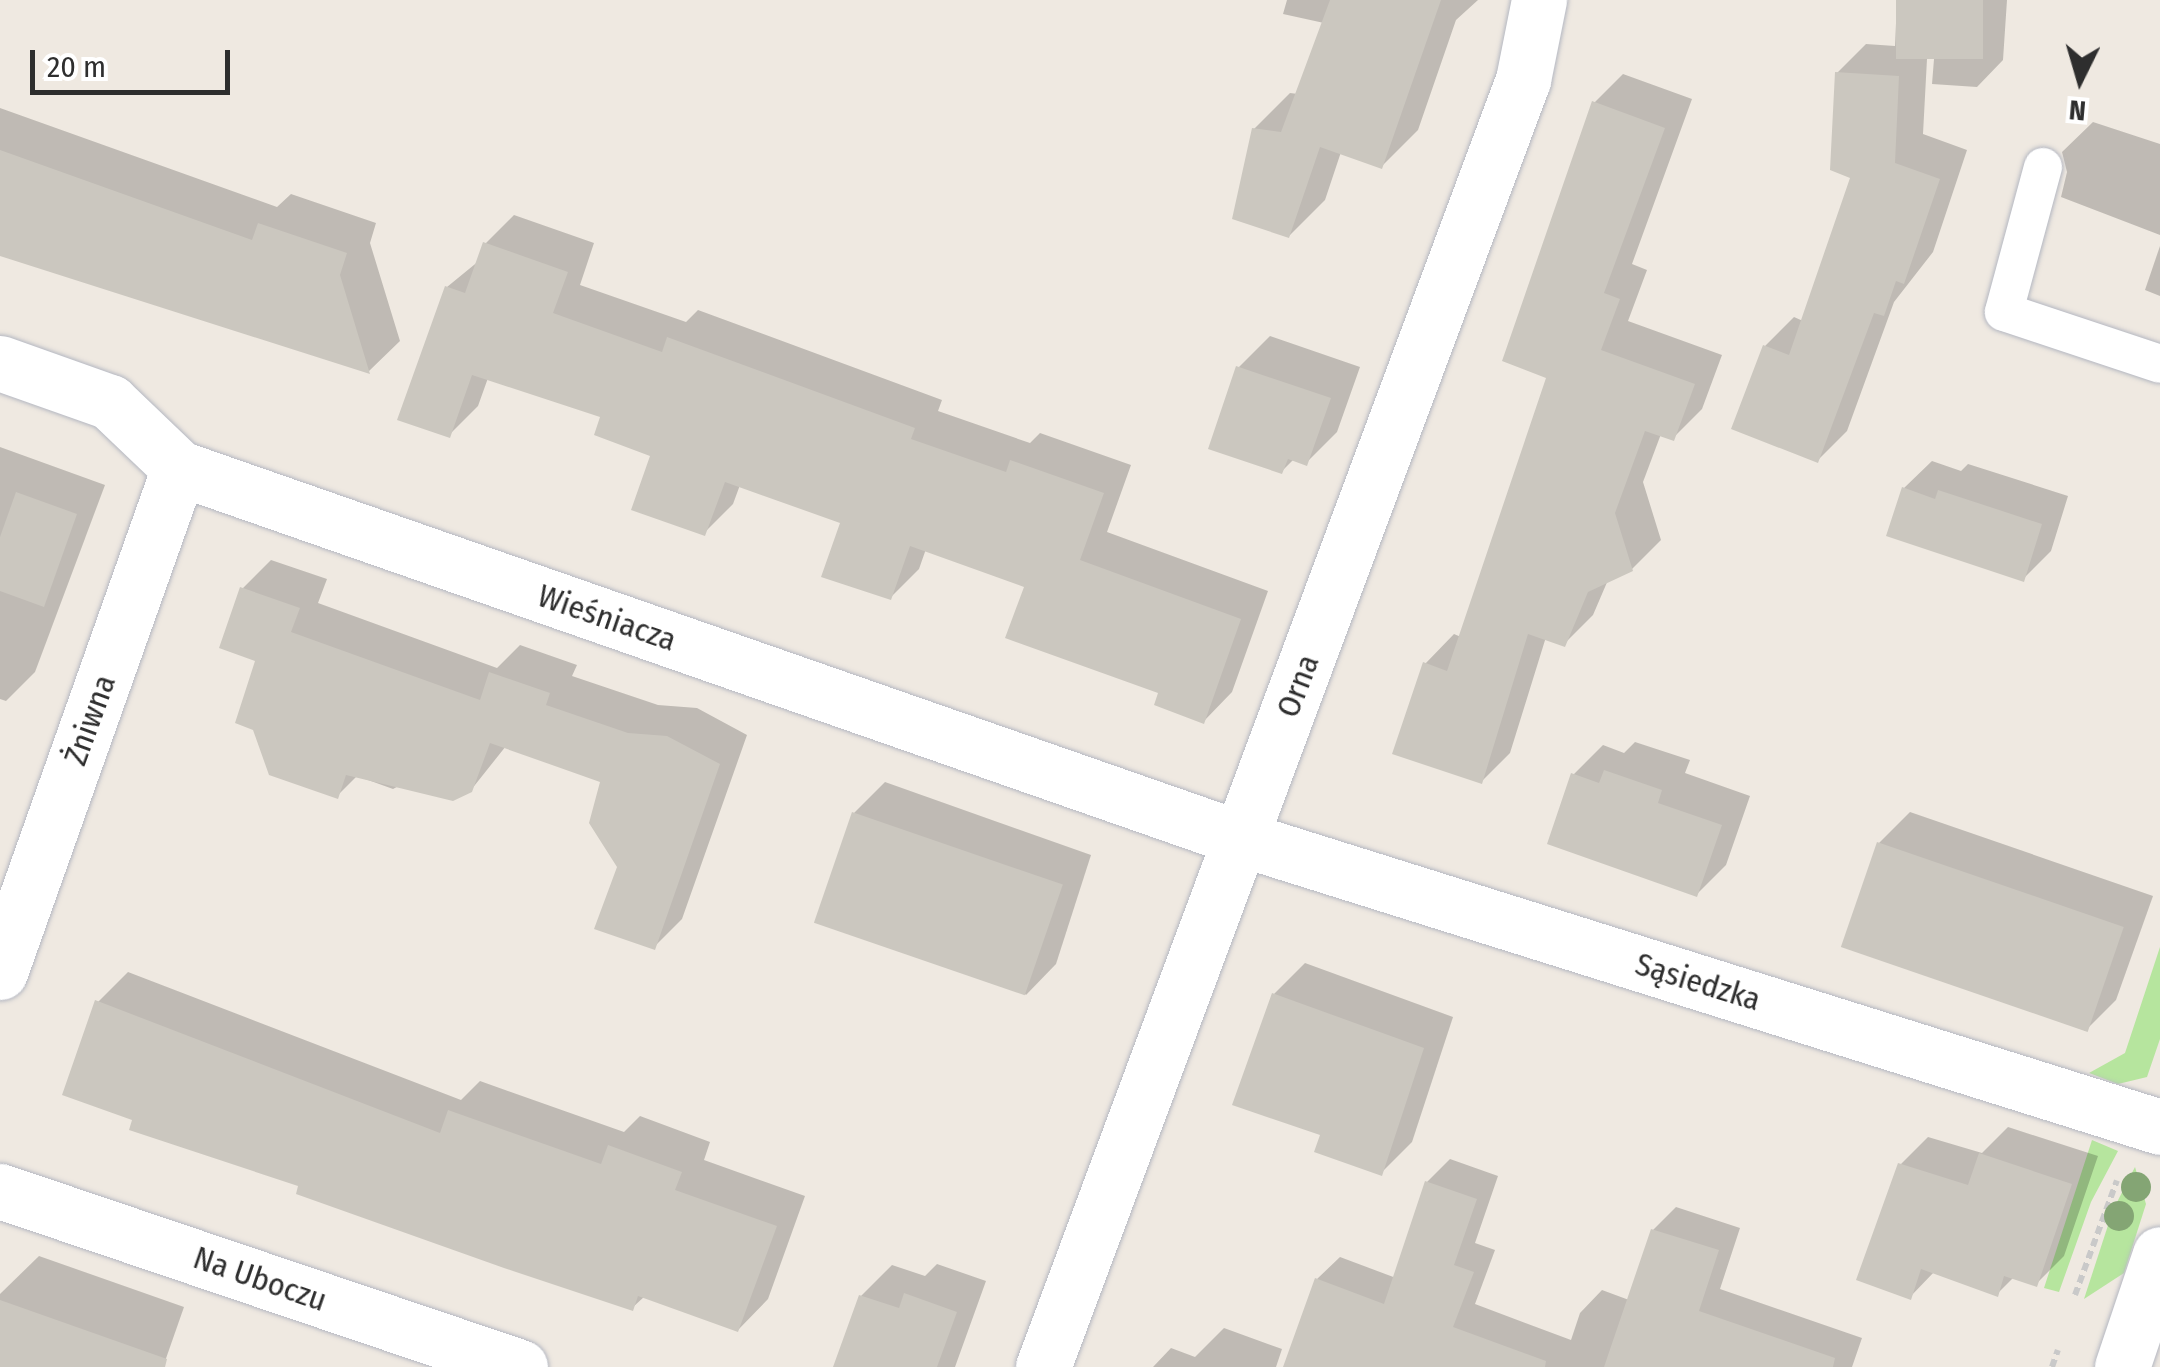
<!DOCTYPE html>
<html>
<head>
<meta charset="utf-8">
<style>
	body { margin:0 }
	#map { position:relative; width:2160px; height:1367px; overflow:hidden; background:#efe9e1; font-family:"Fira Sans Condensed",sans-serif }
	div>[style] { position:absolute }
	.green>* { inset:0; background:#b6e59e }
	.shadow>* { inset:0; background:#0003 }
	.building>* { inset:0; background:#cbc7bf; transform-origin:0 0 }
	.path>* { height:6px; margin-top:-3px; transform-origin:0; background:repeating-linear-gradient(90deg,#c9c9c9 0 8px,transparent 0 13px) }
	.roads { filter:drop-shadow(0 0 2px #b4b7c1) drop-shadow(0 0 2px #b4b7c1) }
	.service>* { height:38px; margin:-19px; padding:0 19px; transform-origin:19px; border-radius:19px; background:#fff }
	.minor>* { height:55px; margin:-27.5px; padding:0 27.5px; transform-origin:27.5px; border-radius:27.5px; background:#fff }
	.tertiary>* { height:55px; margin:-27.5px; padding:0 27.5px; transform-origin:27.5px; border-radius:27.5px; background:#fff }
	.trees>* { width:30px; height:30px; margin:-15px; border-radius:50%; background:#84a574 }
	span { translate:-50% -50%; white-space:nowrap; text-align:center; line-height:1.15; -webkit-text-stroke:10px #fff; paint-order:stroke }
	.street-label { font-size:32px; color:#2e2e2e }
	.north { position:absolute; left:2030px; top:30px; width:100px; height:100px; -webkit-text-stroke:8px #fff; paint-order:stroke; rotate:185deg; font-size:28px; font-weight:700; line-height:40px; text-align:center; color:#2e2e2e }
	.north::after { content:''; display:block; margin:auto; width:35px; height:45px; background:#2e2e2e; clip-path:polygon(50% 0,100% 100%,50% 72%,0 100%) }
	.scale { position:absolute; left:30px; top:50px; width:200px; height:45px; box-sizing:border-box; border:5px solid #2e2e2e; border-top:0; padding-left:12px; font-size:30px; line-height:35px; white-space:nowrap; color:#2e2e2e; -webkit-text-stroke:8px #fff; paint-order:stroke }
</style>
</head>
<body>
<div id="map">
	<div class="green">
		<i style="clip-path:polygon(2160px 947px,2160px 1039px,2147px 1077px,2118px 1084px,2089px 1073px,2125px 1053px)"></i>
		<i style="clip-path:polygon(2092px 1140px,2118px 1151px,2091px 1202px,2059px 1292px,2044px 1288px)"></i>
		<i style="clip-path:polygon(2135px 1167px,2146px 1204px,2124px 1273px,2084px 1299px,2113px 1210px)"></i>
	</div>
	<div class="shadow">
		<i style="clip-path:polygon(1287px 0,1478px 0,1456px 20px,1418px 130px,1382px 166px,1341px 152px,1325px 200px,1289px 236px,1254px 129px,1290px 93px,1298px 94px,1324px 23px,1283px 14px)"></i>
		<i style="clip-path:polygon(1897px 0,2007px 0,2003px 60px,1977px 87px,1932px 84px,1934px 59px,1927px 59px,1923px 134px,1967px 150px,1933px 252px,1894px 302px,1847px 431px,1818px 460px,1765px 346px,1794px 317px,1803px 321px,1853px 176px,1837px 73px,1866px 44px,1895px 46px)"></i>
		<i style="clip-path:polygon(1623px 74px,1692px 99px,1632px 264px,1647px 270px,1628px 321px,1722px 355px,1702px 409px,1673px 438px,1661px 434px,1643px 482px,1661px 540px,1632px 569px,1608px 580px,1593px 615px,1564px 644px,1546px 637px,1510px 753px,1481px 782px,1425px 664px,1454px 634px,1461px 637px,1550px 376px,1594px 103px)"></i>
		<i style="clip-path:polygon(0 108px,277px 207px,291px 194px,376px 223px,370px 243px,400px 341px,369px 371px,0 254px)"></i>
		<i style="clip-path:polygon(2093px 122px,2160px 144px,2160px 235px,2061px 197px,2067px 172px,2062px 152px)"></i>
		<i style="clip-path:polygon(514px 215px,594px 243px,580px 285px,686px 322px,698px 310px,942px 400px,938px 411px,1030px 443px,1040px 433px,1131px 465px,1107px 532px,1268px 591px,1232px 692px,1204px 721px,1028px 586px,926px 549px,919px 569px,891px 597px,843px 521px,740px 485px,733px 504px,704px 533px,653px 454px,603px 415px,488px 378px,478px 406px,449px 435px,447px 287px,480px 260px,486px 243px)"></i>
		<i style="clip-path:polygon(2160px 246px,2160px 296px,2145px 290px)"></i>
		<i style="clip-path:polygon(1270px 336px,1360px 367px,1337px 432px,1306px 463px,1294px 459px,1282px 471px,1239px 367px)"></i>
		<i style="clip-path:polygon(0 447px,105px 485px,35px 672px,6px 701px,0 699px)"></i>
		<i style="clip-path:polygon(1932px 461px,1961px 471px,1968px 464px,2068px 496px,2051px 551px,2023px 579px,1904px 488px)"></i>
		<i style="clip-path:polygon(271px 560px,327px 579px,318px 603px,497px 668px,520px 645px,577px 665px,572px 676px,658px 705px,697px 708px,747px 735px,682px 919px,654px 947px,619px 867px,603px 781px,506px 746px,471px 790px,406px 782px,393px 789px,357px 776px,337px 796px,259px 659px,243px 588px)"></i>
		<i style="clip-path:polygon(1635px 742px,1690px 760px,1685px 773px,1750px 796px,1726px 865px,1697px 894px,1573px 775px,1603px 745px,1624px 753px)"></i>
		<i style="clip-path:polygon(885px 782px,1091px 855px,1056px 964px,1026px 995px,854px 813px)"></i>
		<i style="clip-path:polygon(1910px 812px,2153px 896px,2116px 1000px,2085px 1031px,1879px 843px)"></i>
		<i style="clip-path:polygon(1305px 963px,1453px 1017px,1412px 1142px,1381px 1173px,1274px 994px)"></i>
		<i style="clip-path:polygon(128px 972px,461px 1100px,480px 1081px,624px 1132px,640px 1116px,710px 1142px,704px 1160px,805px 1196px,768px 1299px,738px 1330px,645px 1296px,632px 1308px,136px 1119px,98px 1002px)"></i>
		<i style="clip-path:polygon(2008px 1127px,2098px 1156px,2064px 1256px,2036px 1284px,2014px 1277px,1997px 1294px,1935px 1271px,1910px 1297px,1900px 1165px,1928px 1137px,1982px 1153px)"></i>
		<i style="clip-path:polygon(1450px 1159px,1498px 1176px,1475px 1243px,1495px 1250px,1475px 1304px,1571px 1340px,1580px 1313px,1602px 1290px,1629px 1300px,1653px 1230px,1676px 1207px,1740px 1228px,1720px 1289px,1862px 1338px,1852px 1367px,1413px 1367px,1317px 1279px,1340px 1257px,1396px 1278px,1427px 1182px)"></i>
		<i style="clip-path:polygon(39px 1256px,184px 1307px,163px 1367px,0 1367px,0 1294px)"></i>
		<i style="clip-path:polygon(937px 1264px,986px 1281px,955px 1367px,839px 1367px,861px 1296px,892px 1265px,925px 1276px)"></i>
		<i style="clip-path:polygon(1224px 1328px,1282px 1349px,1276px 1367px,1153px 1367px,1171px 1348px,1195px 1357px)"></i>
	</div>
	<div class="building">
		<i style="clip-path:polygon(1330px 0,1441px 0,1382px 169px,1320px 147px,1289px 238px,1232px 219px,1252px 128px,1281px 132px)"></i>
		<i style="left:1896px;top:0;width:87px;height:59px"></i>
		<i style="clip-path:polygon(1835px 72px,1899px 76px,1895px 163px,1940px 179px,1904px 284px,1896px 281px,1884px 316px,1874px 313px,1818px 463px,1731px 429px,1763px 345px,1789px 355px,1850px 178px,1830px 170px)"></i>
		<i style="clip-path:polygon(1592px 101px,1665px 128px,1604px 293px,1620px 299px,1601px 350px,1695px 384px,1674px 441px,1645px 431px,1615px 513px,1633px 571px,1588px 592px,1565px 647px,1528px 634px,1482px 784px,1392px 754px,1423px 662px,1447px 671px,1546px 378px,1502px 361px)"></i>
		<i style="clip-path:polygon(0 150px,252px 240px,258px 223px,347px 253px,340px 275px,370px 374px,0 256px)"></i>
		<i style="clip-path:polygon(483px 242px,568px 272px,553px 313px,662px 352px,667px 337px,915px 428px,911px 439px,1006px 472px,1010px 460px,1104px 493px,1080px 560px,1241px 619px,1204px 724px,1154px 705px,1158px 693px,1005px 638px,1024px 587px,910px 546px,891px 600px,821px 577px,840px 523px,725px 482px,705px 536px,631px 510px,650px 456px,594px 435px,600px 417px,472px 375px,450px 438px,397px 420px,445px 286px,465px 293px)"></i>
		<i style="clip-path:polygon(1236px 366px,1331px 398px,1307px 466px,1288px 459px,1282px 474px,1208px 449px)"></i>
		<i style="clip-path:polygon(1902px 487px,1935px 499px,1938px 490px,2042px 524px,2024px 582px,1886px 536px)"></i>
		<i style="clip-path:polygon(16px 492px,77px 514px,44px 607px,0 591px,0 537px)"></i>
		<i style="clip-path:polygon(240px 587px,300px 608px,291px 632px,480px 700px,489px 672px,550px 693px,546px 705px,628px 733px,667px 736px,720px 764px,655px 950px,594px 929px,617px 867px,589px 823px,600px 782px,490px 743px,472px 792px,453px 801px,346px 775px,338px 799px,269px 775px,253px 730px,235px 723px,255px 661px,219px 648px)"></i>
		<i style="clip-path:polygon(1604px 770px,1662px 790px,1658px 803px,1722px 825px,1697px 897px,1547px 844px,1571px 773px,1599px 783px)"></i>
		<i style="left:852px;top:812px;width:223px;height:117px;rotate:19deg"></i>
		<i style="left:1877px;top:842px;width:261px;height:111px;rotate:19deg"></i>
		<i style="clip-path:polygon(1272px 993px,1424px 1048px,1382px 1176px,1314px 1152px,1320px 1135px,1232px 1105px)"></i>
		<i style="clip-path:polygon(95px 1000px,440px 1133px,448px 1110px,601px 1164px,608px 1145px,682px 1172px,675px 1190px,777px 1226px,738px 1332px,638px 1296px,633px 1311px,504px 1268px,296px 1194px,298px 1186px,129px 1130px,132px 1120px,62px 1095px)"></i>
		<i style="clip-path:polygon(1979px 1153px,2072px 1184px,2037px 1287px,2004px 1276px,1998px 1297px,1921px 1269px,1911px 1300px,1856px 1280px,1898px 1163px,1968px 1185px)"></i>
		<i style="clip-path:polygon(1425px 1181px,1477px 1199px,1454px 1265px,1474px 1272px,1453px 1327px,1546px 1361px,1545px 1367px,1283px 1367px,1315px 1278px,1384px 1304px)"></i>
		<i style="clip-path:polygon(1651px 1229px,1719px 1250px,1699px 1311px,1835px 1358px,1833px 1367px,1604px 1367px)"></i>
		<i style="clip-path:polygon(904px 1293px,957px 1312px,937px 1367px,833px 1367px,859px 1295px,899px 1308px)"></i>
		<i style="clip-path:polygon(0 1300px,167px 1359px,165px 1367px,0 1367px)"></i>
	</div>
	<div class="path">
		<i style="left:2075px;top:1295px;width:122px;rotate:-69.9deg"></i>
		<i style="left:2052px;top:1367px;width:18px;rotate:-71deg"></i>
	</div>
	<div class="roads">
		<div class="service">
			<i style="left:2043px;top:167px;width:150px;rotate:105.1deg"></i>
			<i style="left:2004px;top:312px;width:164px;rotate:18.4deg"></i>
		</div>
		<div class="minor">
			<i style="left:0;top:363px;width:117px;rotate:19.5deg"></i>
			<i style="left:110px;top:402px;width:95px;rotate:43.7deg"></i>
			<i style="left:179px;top:468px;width:1120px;rotate:19.24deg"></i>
			<i style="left:1236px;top:837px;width:968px;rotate:17.42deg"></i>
			<i style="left:0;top:972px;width:535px;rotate:-70.45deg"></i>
			<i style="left:0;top:1191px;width:549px;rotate:18.7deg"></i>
			<i style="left:1043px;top:1367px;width:1374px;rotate:-69.55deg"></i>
			<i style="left:1523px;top:80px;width:82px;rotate:-78.7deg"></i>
		</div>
		<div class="tertiary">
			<i style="left:2122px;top:1367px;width:119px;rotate:-71.4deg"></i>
		</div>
	</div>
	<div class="trees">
		<i style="left:2136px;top:1187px"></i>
		<i style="left:2119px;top:1216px"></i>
	</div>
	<div class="street-label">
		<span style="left:607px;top:618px;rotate:19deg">Wieśniacza</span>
		<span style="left:1298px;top:686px;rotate:-69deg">Orna</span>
		<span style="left:90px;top:720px;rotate:-70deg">Żniwna</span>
		<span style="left:1698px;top:982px;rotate:17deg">Sąsiedzka</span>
		<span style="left:260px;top:1279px;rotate:19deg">Na Uboczu</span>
	</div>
	<div class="north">N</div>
	<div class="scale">20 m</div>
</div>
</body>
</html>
